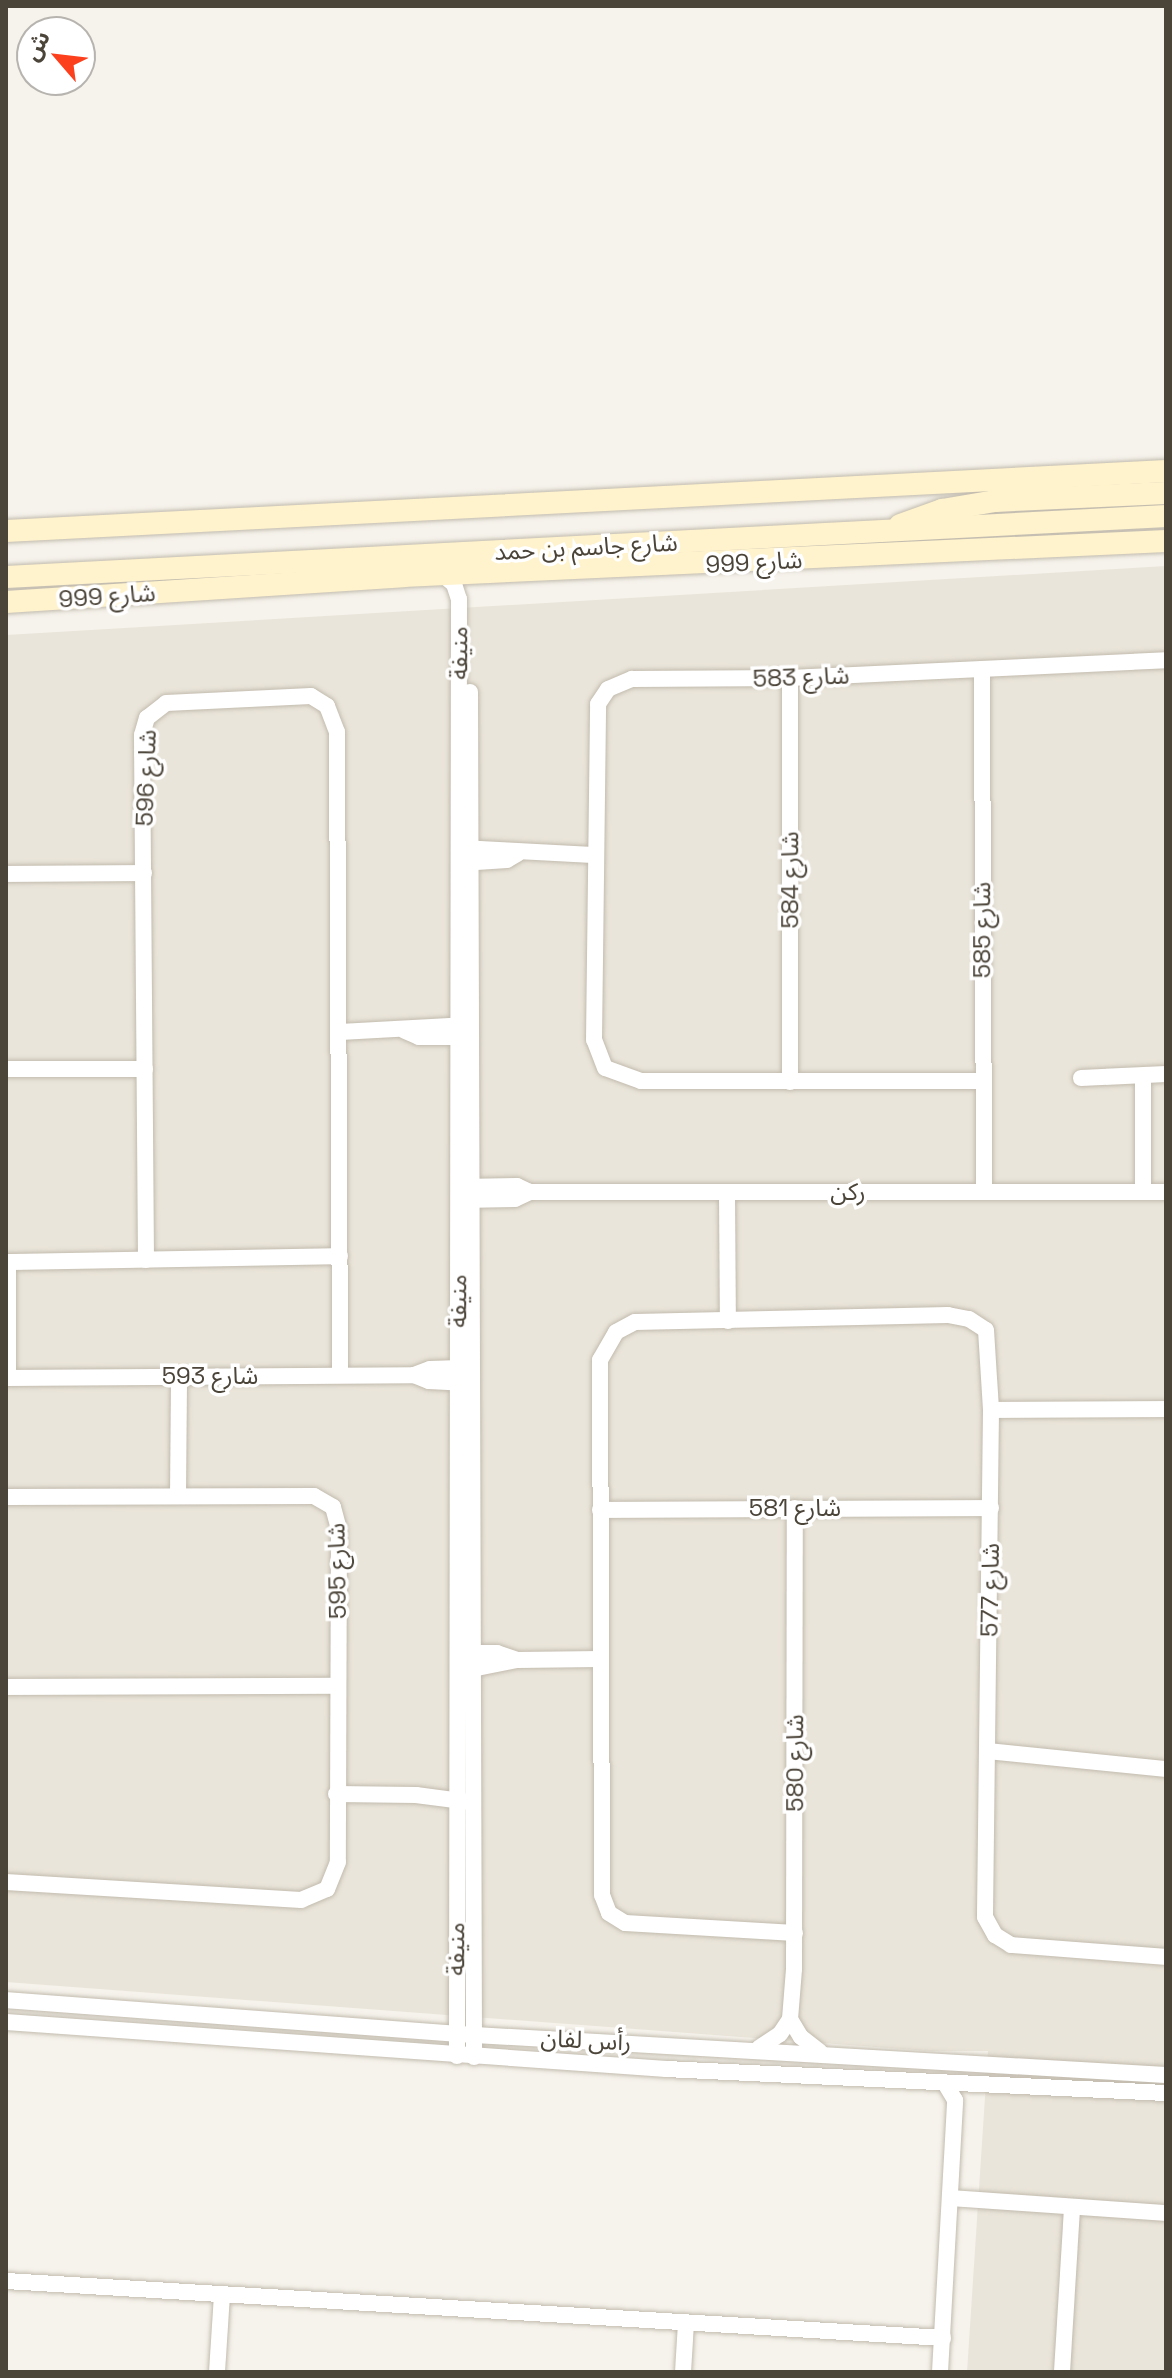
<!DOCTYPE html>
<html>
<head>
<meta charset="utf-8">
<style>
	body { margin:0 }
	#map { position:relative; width:1172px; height:2378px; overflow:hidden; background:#f6f3ec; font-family:"Space Grotesk","Noto Sans Arabic",sans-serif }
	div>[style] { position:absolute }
	.residential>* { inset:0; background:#eae5da }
	.roads { filter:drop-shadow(0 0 2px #c2bbae) drop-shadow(0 0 2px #c2bbae) }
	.street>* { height:16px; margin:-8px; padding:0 8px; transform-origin:8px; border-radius:8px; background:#fff }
	.secondary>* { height:22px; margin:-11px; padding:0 11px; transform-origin:11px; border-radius:11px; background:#fff3cd }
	span { translate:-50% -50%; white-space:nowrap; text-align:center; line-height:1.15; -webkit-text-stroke:7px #fff; paint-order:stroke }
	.street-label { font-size:24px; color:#4b4439 }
	.frame { position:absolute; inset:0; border:8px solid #4b4439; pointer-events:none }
	.north { position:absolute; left:16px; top:16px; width:80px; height:80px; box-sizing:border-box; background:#fff; border:2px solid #b7b4b0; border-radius:50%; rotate:298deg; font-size:22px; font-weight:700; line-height:32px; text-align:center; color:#4b4439 }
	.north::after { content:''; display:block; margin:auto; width:28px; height:36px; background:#fc3f1d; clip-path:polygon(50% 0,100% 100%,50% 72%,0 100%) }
</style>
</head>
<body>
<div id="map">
	<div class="residential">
		<i style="clip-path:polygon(1166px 566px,1166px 2372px,967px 2372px,988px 2051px,929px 2051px,6px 1982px,6px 635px)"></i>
	</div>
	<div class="roads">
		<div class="street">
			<i style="left:442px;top:574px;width:16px;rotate:40deg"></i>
			<i style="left:454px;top:584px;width:16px;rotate:72deg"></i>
			<i style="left:459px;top:599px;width:1457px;rotate:90.08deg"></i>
			<i style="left:982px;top:669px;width:523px;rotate:89.78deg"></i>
			<i style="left:790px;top:678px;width:404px;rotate:90deg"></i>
			<i style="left:470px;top:692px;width:1365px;rotate:89.83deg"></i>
			<i style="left:461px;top:848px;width:132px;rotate:3deg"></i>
			<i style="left:461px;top:863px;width:46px;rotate:-3.7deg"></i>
			<i style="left:507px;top:860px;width:12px;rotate:-31deg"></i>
			<i style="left:6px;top:874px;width:138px;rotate:-0.4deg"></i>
			<i style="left:405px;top:1031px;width:15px;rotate:23deg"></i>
			<i style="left:419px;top:1037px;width:51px"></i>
			<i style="left:340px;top:1032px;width:128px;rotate:-3.1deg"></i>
			<i style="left:6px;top:1069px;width:139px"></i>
			<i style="left:1081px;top:1078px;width:85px;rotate:-2.7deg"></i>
			<i style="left:982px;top:1081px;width:341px;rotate:180deg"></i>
			<i style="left:641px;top:1081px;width:38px;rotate:-160deg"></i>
			<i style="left:605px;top:1068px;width:30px;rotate:-111deg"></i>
			<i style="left:594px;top:1040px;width:336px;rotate:-89.3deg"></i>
			<i style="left:598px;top:704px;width:18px;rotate:-56deg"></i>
			<i style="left:608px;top:689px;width:26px;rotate:-23deg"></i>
			<i style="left:632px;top:679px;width:158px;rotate:-0.4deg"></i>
			<i style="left:790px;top:678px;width:376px;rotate:-2.7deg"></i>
			<i style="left:461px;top:1187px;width:56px;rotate:-1deg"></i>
			<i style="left:517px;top:1186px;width:14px;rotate:25deg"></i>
			<i style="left:727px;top:1192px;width:129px;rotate:89.6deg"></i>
			<i style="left:1143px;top:1192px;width:116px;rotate:-90deg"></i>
			<i style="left:461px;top:1200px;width:54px;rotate:-1.1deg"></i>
			<i style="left:515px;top:1199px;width:17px;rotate:-25deg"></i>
			<i style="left:530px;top:1192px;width:636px"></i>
			<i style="left:146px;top:1260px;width:525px;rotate:-90.44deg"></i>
			<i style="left:142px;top:735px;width:18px;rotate:-74deg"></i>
			<i style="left:147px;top:718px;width:24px;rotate:-38deg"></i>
			<i style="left:166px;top:703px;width:145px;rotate:-2.8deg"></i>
			<i style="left:311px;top:696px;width:19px;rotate:32deg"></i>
			<i style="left:327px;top:706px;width:28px;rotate:69deg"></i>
			<i style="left:337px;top:732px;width:643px;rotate:89.73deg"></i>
			<i style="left:6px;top:1262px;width:334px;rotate:-1deg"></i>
			<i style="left:8px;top:1262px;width:116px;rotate:90deg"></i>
			<i style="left:414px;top:1375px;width:16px;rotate:22deg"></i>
			<i style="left:429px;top:1381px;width:38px;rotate:3deg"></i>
			<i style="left:6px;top:1378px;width:408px;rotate:-0.4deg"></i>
			<i style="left:414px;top:1375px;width:17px;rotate:-21deg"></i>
			<i style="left:430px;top:1369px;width:37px;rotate:-2deg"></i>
			<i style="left:991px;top:1410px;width:175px;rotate:-0.3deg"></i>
			<i style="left:178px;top:1496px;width:120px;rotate:-89.5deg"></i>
			<i style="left:6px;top:1497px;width:308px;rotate:-0.2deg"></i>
			<i style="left:314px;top:1496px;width:22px;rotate:30deg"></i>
			<i style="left:333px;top:1507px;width:23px;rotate:75deg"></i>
			<i style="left:339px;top:1529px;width:333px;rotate:90.2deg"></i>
			<i style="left:338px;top:1862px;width:29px;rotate:112deg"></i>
			<i style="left:327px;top:1889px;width:28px;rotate:157deg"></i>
			<i style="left:301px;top:1900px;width:296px;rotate:-176.5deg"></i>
			<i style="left:600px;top:1510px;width:391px;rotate:-0.3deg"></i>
			<i style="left:472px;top:1653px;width:25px"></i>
			<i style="left:497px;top:1653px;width:21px;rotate:19deg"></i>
			<i style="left:472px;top:1669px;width:46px;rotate:-11.3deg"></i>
			<i style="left:517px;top:1660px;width:83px;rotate:-0.7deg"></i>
			<i style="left:6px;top:1687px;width:331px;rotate:-0.2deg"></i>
			<i style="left:988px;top:1751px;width:179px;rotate:5.8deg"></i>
			<i style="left:336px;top:1794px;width:80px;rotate:0.7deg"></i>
			<i style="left:416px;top:1795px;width:53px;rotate:7.5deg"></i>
			<i style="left:795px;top:1933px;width:170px;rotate:-176.6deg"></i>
			<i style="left:625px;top:1923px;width:19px;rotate:-148deg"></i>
			<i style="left:609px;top:1913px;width:19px;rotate:-111deg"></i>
			<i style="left:602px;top:1895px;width:535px;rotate:-90.21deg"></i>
			<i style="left:600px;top:1360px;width:32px;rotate:-60deg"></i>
			<i style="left:616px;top:1332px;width:21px;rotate:-28deg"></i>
			<i style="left:635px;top:1322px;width:313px;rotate:-1.3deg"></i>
			<i style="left:948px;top:1315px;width:21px;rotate:11deg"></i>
			<i style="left:969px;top:1319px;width:20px;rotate:33deg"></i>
			<i style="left:986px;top:1330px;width:80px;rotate:86.4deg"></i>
			<i style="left:991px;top:1410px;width:507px;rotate:90.68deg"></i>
			<i style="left:985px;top:1917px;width:21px;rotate:61deg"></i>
			<i style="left:995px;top:1935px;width:19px;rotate:32deg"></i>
			<i style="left:1011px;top:1945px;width:155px;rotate:4.4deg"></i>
			<i style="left:6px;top:2000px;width:453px;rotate:4.3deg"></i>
			<i style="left:458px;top:2034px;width:709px;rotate:3.31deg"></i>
			<i style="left:790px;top:2019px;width:21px;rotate:59deg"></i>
			<i style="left:801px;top:2037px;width:24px;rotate:38deg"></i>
			<i style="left:6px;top:2022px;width:662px;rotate:4.07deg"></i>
			<i style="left:666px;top:2069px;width:501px;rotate:2.75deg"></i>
			<i style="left:759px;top:2048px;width:25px;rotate:-34deg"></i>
			<i style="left:780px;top:2034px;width:18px;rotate:-56deg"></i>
			<i style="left:790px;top:2019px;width:50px;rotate:-85.4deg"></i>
			<i style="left:794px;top:1969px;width:461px;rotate:-89.9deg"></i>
			<i style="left:951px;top:2198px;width:216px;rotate:4deg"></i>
			<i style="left:6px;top:2281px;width:939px;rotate:3.48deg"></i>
			<i style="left:217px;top:2372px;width:78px;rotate:-86.3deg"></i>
			<i style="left:683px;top:2372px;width:49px;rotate:-86.5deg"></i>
			<i style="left:940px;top:2372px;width:272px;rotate:-86.8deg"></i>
			<i style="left:955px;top:2100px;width:21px;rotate:-121deg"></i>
			<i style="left:1062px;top:2372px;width:164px;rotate:-86.5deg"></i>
		</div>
		<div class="secondary">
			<i style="left:900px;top:525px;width:45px;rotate:-19.7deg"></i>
			<i style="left:942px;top:510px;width:54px;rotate:-9.6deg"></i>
			<i style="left:995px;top:501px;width:171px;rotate:-2.7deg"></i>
			<i style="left:6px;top:531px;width:1162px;rotate:-2.96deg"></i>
			<i style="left:6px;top:577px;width:1162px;rotate:-3.01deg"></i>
			<i style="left:6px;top:602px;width:398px;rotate:-3.7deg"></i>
			<i style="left:403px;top:576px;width:764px;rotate:-2.63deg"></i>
		</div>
	</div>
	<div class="street-label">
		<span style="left:586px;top:547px;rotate:-3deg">شارع جاسم بن حمد</span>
		<span style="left:754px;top:562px;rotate:-3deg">شارع 999</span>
		<span style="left:107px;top:596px;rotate:-4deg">شارع 999</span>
		<span style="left:459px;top:653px;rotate:-90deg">منيفة</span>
		<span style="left:801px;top:677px;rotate:-2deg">شارع 583</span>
		<span style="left:146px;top:778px;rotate:-88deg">شارع 596</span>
		<span style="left:790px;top:880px;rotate:-90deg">شارع 584</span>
		<span style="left:982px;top:930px;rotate:-90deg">شارع 585</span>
		<span style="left:848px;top:1192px">ركن</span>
		<span style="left:458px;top:1301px;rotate:-90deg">منيفة</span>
		<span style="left:210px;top:1376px">شارع 593</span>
		<span style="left:795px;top:1508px">شارع 581</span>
		<span style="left:337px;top:1571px;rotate:-91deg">شارع 595</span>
		<span style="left:990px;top:1590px;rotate:-89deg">شارع 577</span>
		<span style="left:795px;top:1763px;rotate:-90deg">شارع 580</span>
		<span style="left:456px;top:1949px;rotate:-90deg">منيفة</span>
		<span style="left:586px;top:2040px;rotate:3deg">رأس لفان</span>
	</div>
	<div class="frame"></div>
	<div class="north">ش</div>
</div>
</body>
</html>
